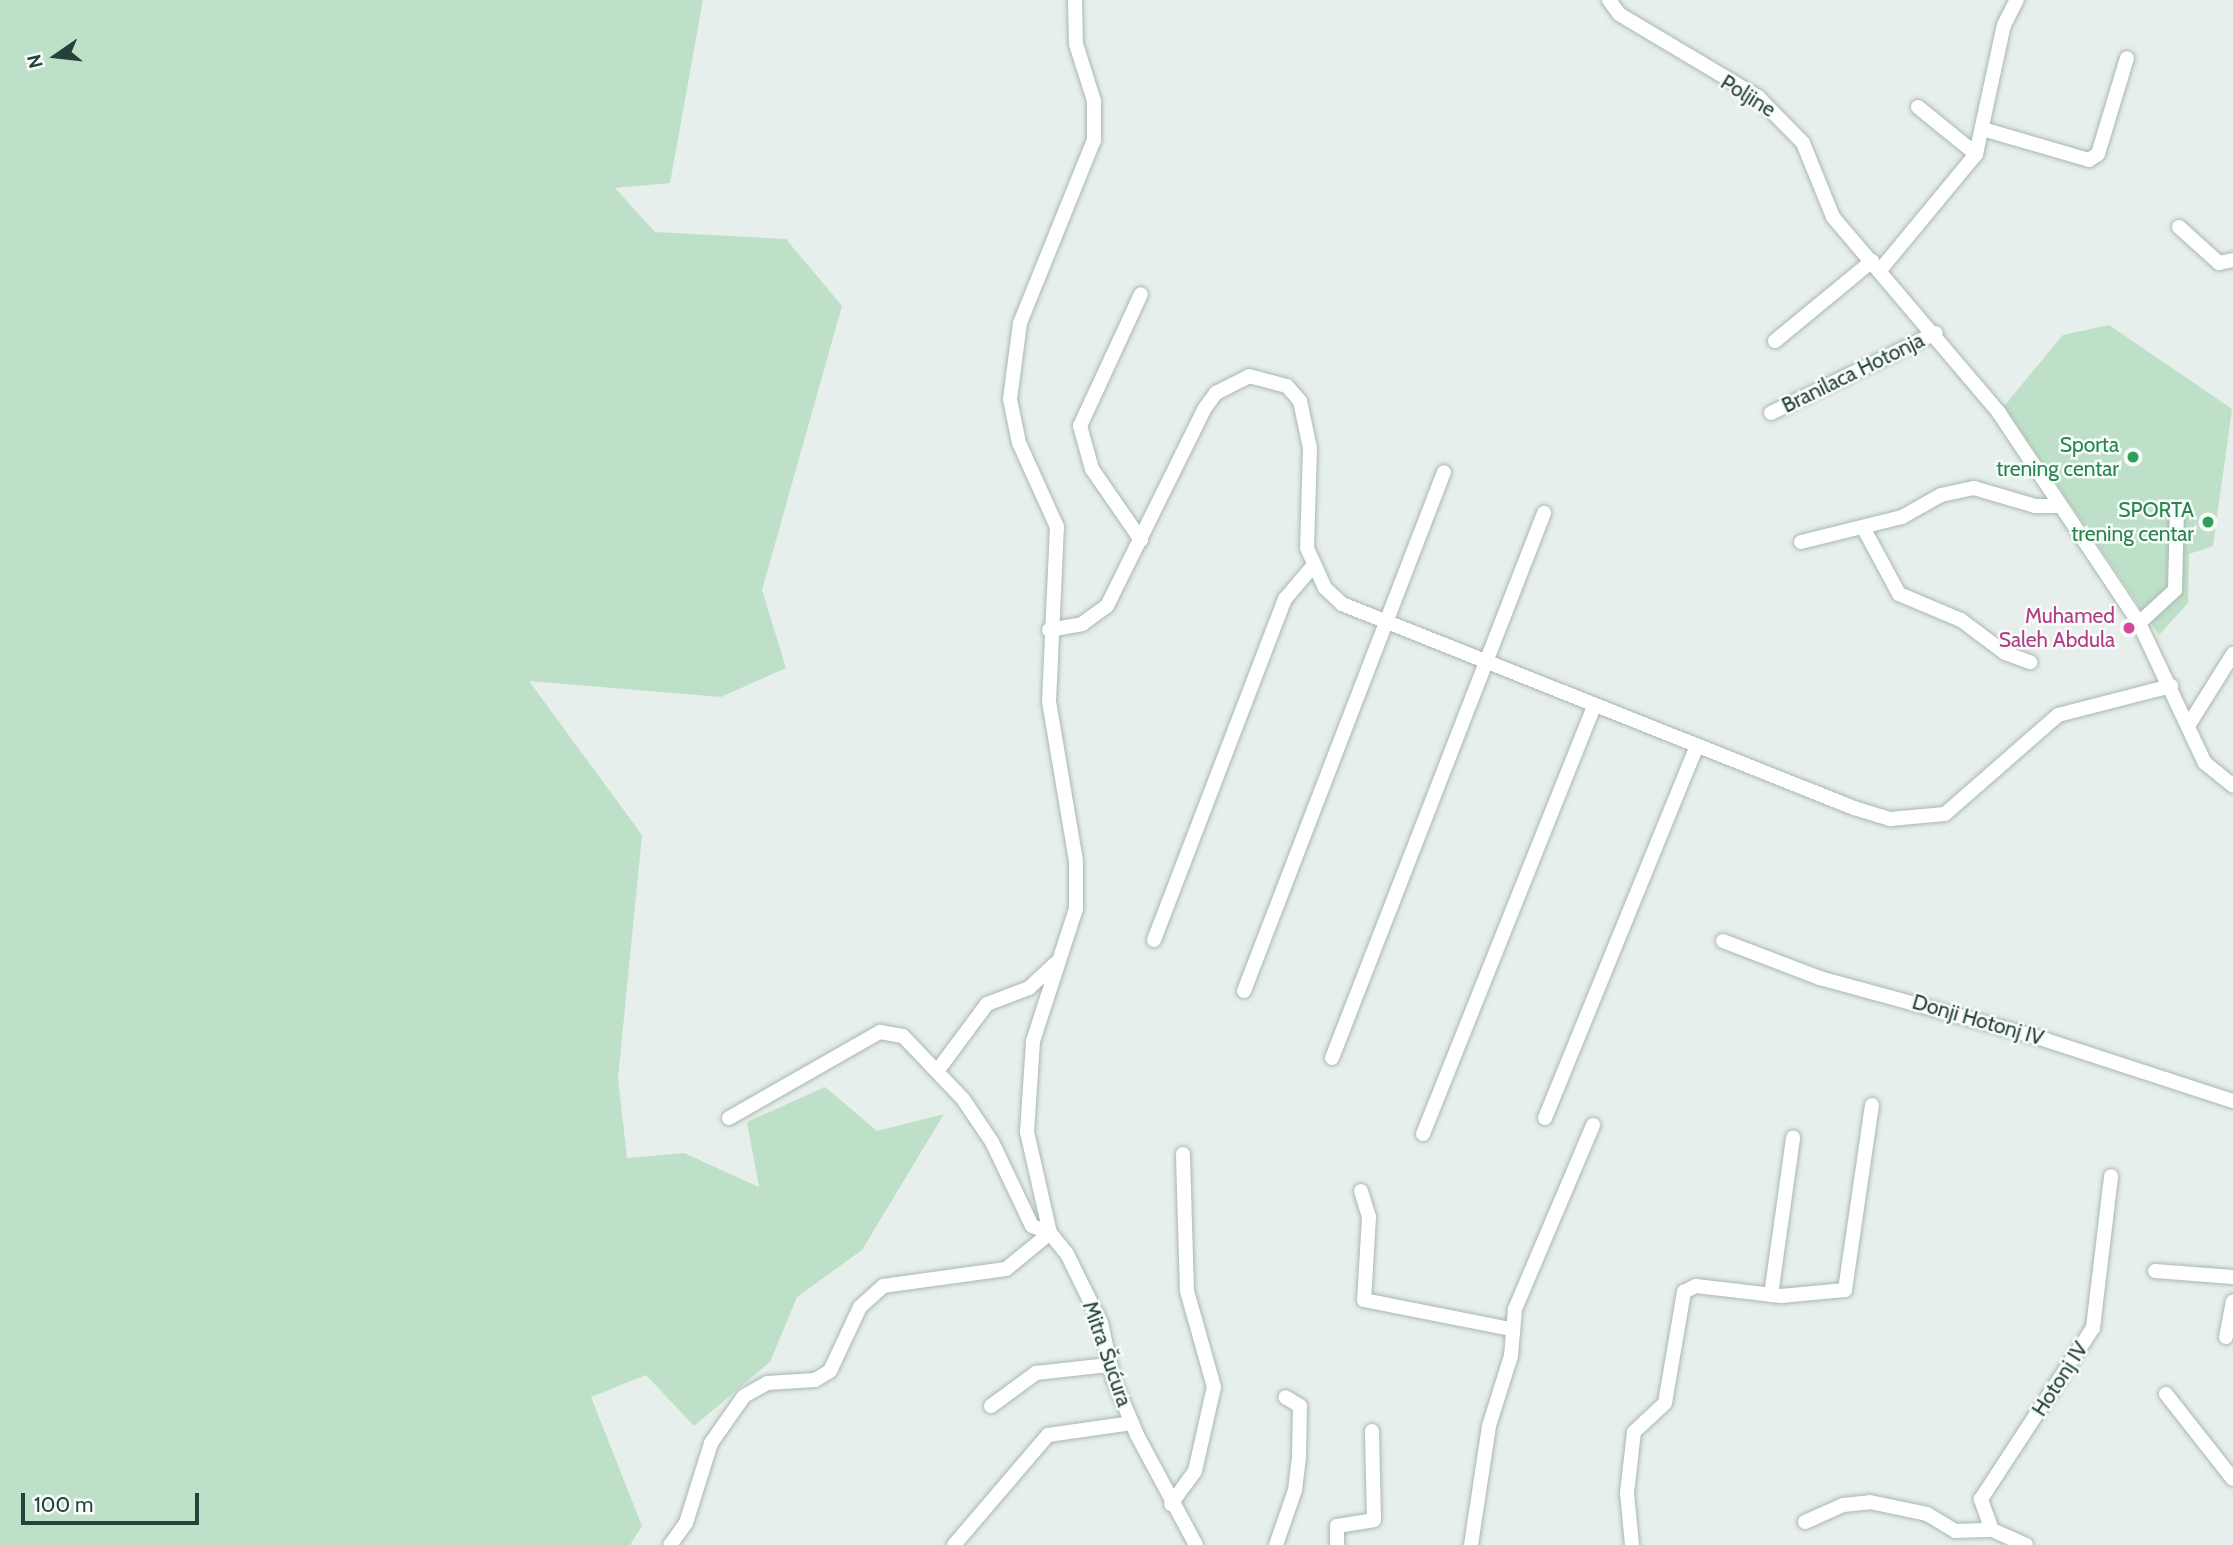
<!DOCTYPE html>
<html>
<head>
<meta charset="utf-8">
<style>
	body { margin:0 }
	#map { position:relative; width:2233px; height:1545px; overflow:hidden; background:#e6efeb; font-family:Cabin,sans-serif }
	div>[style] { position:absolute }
	.green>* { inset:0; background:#bfe0c8 }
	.roads { filter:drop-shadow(0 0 2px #a8b8b2) drop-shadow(0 0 2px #a8b8b2) }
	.street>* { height:14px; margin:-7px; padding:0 7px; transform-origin:7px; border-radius:7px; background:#fff }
	.dots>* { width:19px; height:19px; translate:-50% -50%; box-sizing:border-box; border:4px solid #f7fbf9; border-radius:50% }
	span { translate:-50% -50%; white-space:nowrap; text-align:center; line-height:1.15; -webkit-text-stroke:5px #f7fbf9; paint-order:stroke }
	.street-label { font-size:21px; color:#24423a }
	.leisure-label { font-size:21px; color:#27864d }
	.right { translate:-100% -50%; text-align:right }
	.hotel-label { font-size:21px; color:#b23c85 }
	.north { position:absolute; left:21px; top:21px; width:70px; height:70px; -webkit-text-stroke:5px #f7fbf9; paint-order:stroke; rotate:256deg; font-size:19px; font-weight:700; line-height:28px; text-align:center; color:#24423a }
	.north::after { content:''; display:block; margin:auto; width:24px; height:32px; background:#24423a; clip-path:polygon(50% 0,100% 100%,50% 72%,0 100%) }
	.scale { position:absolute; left:21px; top:1493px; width:178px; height:32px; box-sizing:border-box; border:4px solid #24423a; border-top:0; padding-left:9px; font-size:21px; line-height:24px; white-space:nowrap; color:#24423a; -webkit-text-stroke:5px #f7fbf9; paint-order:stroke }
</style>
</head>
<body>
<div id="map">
	<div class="green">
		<i style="clip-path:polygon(0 0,703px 0,670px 183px,615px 188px,655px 232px,786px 239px,842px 306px,762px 590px,786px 668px,721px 697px,529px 681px,642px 835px,618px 1078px,627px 1158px,684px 1153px,759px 1187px,747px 1122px,825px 1087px,877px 1131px,944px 1114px,862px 1250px,797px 1297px,770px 1362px,694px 1426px,646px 1375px,591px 1397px,642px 1526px,630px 1545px,0 1545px)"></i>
		<i style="clip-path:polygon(2109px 325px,2232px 409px,2213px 546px,2189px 554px,2188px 603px,2159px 635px,2004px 406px,2063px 335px)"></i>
	</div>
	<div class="roads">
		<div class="street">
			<i style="left:1609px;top:0;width:17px;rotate:54deg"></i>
			<i style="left:1619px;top:14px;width:162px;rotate:30.8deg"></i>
			<i style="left:1758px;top:97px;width:64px;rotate:45.6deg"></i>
			<i style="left:1803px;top:143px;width:80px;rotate:67.9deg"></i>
			<i style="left:1833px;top:217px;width:257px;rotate:49.7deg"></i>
			<i style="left:1999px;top:413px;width:252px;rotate:56.3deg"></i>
			<i style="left:2139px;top:623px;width:155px;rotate:64.8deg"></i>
			<i style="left:2205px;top:763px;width:36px;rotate:39deg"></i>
			<i style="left:1918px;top:107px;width:75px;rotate:39deg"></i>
			<i style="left:1986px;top:130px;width:107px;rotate:16.2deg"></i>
			<i style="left:2089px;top:160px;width:11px;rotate:-34deg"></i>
			<i style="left:2098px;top:154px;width:100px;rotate:-73.2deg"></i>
			<i style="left:2179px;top:227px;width:54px;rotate:42deg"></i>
			<i style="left:2219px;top:263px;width:14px;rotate:-12deg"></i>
			<i style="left:1881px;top:269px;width:149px;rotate:-50.4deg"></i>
			<i style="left:1976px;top:154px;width:132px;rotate:-77.8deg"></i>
			<i style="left:2004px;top:25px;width:28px;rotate:-63deg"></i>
			<i style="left:1775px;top:341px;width:126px;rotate:-39.5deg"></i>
			<i style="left:1771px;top:413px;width:183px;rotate:-25.9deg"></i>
			<i style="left:1864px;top:529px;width:74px;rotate:61.7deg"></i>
			<i style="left:1899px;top:594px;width:67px;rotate:22.8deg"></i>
			<i style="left:1961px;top:620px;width:55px;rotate:36.9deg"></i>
			<i style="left:2005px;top:653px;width:27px;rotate:20deg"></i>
			<i style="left:1141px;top:540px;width:86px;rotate:-124.6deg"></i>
			<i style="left:1092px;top:469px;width:45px;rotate:-105.6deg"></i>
			<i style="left:1080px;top:426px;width:145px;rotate:-65.2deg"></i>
			<i style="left:1801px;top:542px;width:104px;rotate:-13.9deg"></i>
			<i style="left:1902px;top:517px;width:45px;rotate:-29.4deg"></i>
			<i style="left:1941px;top:495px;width:34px;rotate:-12deg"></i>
			<i style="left:1974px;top:488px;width:64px;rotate:16.4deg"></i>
			<i style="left:2035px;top:506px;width:23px"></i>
			<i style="left:2139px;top:623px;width:49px;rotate:-42.5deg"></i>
			<i style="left:2175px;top:590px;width:81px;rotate:-88.6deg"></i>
			<i style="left:1049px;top:630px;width:34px;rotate:-10deg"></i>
			<i style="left:1082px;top:624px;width:31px;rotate:-36deg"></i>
			<i style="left:1107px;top:606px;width:221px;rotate:-63.7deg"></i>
			<i style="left:1205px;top:408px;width:19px;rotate:-54deg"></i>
			<i style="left:1216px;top:393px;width:37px;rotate:-27deg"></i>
			<i style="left:1249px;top:376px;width:39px;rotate:15deg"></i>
			<i style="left:1287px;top:386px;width:20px;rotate:49deg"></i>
			<i style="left:1300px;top:401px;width:48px;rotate:78deg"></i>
			<i style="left:1310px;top:448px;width:100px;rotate:91.7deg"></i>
			<i style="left:1307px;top:548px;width:44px;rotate:65.8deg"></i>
			<i style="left:1325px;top:588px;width:23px;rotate:43deg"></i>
			<i style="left:1342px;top:604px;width:551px;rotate:21.72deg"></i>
			<i style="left:1854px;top:808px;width:38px;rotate:17deg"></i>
			<i style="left:1890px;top:819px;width:55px;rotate:-5.2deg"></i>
			<i style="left:1945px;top:814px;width:150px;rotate:-41.2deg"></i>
			<i style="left:2058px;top:715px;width:117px;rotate:-14.4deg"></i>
			<i style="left:2188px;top:726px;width:85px;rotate:-58deg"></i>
			<i style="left:1154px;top:940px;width:365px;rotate:-69deg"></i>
			<i style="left:1285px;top:599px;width:42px;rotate:-49.8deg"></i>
			<i style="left:1723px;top:941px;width:104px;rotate:20.9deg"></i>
			<i style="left:1820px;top:978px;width:234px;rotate:15.3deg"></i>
			<i style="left:2046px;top:1040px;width:197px;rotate:18.1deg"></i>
			<i style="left:1244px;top:991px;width:556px;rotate:-68.93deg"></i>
			<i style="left:1332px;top:1058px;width:585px;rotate:-68.74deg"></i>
			<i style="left:938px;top:1070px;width:82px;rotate:-53.4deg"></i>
			<i style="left:987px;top:1004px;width:45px;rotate:-20.9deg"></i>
			<i style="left:1029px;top:988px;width:37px;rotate:-43deg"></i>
			<i style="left:729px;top:1118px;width:174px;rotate:-29.7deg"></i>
			<i style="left:880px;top:1032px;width:23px;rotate:10deg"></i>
			<i style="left:903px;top:1036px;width:87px;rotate:46.4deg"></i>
			<i style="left:963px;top:1099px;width:52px;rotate:56deg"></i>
			<i style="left:992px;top:1142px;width:93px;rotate:64.5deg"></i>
			<i style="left:1032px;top:1226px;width:19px;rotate:21deg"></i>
			<i style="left:1050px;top:1233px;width:27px;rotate:51deg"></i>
			<i style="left:1067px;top:1254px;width:77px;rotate:63.8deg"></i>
			<i style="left:1101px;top:1323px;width:59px;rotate:77.4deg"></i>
			<i style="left:1114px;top:1381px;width:59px;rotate:66.9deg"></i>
			<i style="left:1137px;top:1435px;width:125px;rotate:61.8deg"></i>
			<i style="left:1545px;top:1118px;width:402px;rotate:-67.8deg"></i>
			<i style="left:1423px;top:1134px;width:461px;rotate:-68.2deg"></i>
			<i style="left:1361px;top:1191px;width:27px;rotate:73deg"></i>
			<i style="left:1369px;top:1217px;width:83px;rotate:93.4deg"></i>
			<i style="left:1364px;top:1300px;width:150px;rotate:11.2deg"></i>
			<i style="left:1050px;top:1233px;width:104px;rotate:-102.8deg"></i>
			<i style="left:1027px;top:1132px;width:91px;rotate:-86.2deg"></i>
			<i style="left:1033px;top:1041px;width:139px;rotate:-72deg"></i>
			<i style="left:1076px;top:909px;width:48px;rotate:-90deg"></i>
			<i style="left:1076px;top:861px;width:161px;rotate:-99.6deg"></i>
			<i style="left:1049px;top:702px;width:175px;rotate:-87.4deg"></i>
			<i style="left:1057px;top:527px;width:92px;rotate:-114.3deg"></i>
			<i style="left:1019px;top:443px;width:45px;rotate:-101.6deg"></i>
			<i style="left:1010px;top:399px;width:77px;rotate:-82.5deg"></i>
			<i style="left:1020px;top:323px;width:197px;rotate:-68deg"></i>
			<i style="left:1094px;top:140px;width:39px;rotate:-90deg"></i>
			<i style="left:1094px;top:101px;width:60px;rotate:-107.5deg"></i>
			<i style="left:1076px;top:44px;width:44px;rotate:-91.3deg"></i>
			<i style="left:2155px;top:1271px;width:78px;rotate:4.4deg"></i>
			<i style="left:1771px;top:1295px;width:159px;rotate:-82deg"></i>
			<i style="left:2226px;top:1337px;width:36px;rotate:-79deg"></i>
			<i style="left:2166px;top:1394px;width:108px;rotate:51.8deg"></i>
			<i style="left:991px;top:1406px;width:56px;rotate:-36.3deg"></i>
			<i style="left:1036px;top:1373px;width:73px;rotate:-6.3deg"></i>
			<i style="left:1171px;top:1504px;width:41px;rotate:-54deg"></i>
			<i style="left:1195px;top:1471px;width:86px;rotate:-77.3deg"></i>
			<i style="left:1214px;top:1387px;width:100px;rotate:-105.7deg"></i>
			<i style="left:1187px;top:1291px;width:137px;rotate:-91.7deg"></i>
			<i style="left:1805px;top:1522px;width:42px;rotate:-24.1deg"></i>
			<i style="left:1843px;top:1505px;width:27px;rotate:-6deg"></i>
			<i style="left:1870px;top:1502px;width:58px;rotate:11.9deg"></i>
			<i style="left:1927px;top:1514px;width:33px;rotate:31deg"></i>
			<i style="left:1955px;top:1531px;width:37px;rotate:-2deg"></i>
			<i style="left:670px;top:1545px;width:27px;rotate:-54deg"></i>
			<i style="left:686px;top:1523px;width:84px;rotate:-72.6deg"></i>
			<i style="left:711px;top:1443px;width:57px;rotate:-54.9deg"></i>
			<i style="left:744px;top:1396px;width:26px;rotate:-29deg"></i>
			<i style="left:767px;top:1383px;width:48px;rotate:-3.6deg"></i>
			<i style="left:815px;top:1380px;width:17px;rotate:-31deg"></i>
			<i style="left:830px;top:1371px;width:71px;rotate:-64.9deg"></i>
			<i style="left:860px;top:1307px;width:31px;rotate:-42deg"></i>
			<i style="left:883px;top:1286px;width:124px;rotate:-7.9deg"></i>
			<i style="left:1006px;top:1269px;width:57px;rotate:-39.3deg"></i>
			<i style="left:954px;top:1545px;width:145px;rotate:-49.5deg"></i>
			<i style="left:1048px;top:1435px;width:85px;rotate:-8.1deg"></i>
			<i style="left:1276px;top:1545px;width:58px;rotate:-70.9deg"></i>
			<i style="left:1295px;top:1490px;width:34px;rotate:-83deg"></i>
			<i style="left:1299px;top:1456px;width:50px;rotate:-88.9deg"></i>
			<i style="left:1300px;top:1406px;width:17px;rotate:-149deg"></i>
			<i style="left:1337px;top:1545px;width:19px;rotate:-90deg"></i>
			<i style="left:1337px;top:1526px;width:37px;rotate:-9deg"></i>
			<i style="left:1374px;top:1520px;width:89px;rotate:-91.3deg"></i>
			<i style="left:1471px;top:1545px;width:120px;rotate:-81.4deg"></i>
			<i style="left:1489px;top:1426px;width:73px;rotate:-72.6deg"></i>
			<i style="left:1511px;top:1356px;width:47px;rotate:-85.1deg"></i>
			<i style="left:1515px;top:1309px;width:200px;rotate:-67deg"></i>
			<i style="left:1632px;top:1545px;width:52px;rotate:-95.5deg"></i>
			<i style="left:1627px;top:1493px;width:61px;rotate:-83.5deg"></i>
			<i style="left:1634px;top:1432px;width:42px;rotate:-43.1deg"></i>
			<i style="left:1665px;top:1403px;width:113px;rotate:-80.3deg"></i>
			<i style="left:1684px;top:1292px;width:13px;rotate:-27deg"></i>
			<i style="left:1696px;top:1286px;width:86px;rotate:6.7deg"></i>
			<i style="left:1781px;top:1296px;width:64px;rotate:-5.4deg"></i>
			<i style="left:1845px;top:1290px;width:187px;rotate:-81.7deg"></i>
			<i style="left:2026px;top:1545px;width:37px;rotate:-156deg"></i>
			<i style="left:1992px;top:1530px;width:33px;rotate:-110deg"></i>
			<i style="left:1981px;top:1499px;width:204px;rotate:-56.8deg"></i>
			<i style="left:2093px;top:1328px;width:153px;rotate:-83.2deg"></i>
		</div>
	</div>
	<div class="dots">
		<i style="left:2133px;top:457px;background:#2e9e5b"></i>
		<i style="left:2208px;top:522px;background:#2e9e5b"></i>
		<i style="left:2129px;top:628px;background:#d1479c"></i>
	</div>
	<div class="street-label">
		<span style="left:1748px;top:96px;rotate:32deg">Poljine</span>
		<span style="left:1853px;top:373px;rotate:-26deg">Branilaca Hotonja</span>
		<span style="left:1978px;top:1020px;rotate:16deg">Donji Hotonj IV</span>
		<span style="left:1107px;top:1354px;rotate:71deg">Mitra Šućura</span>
		<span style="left:2060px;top:1379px;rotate:-57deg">Hotonj IV</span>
	</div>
	<div class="leisure-label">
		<span class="right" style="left:2119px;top:457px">Sporta<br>trening centar</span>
		<span class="right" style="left:2194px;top:522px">SPORTA<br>trening centar</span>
	</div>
	<div class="hotel-label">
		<span class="right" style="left:2115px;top:628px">Muhamed<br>Saleh Abdula</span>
	</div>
	<div class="north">N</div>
	<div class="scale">100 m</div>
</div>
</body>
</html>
